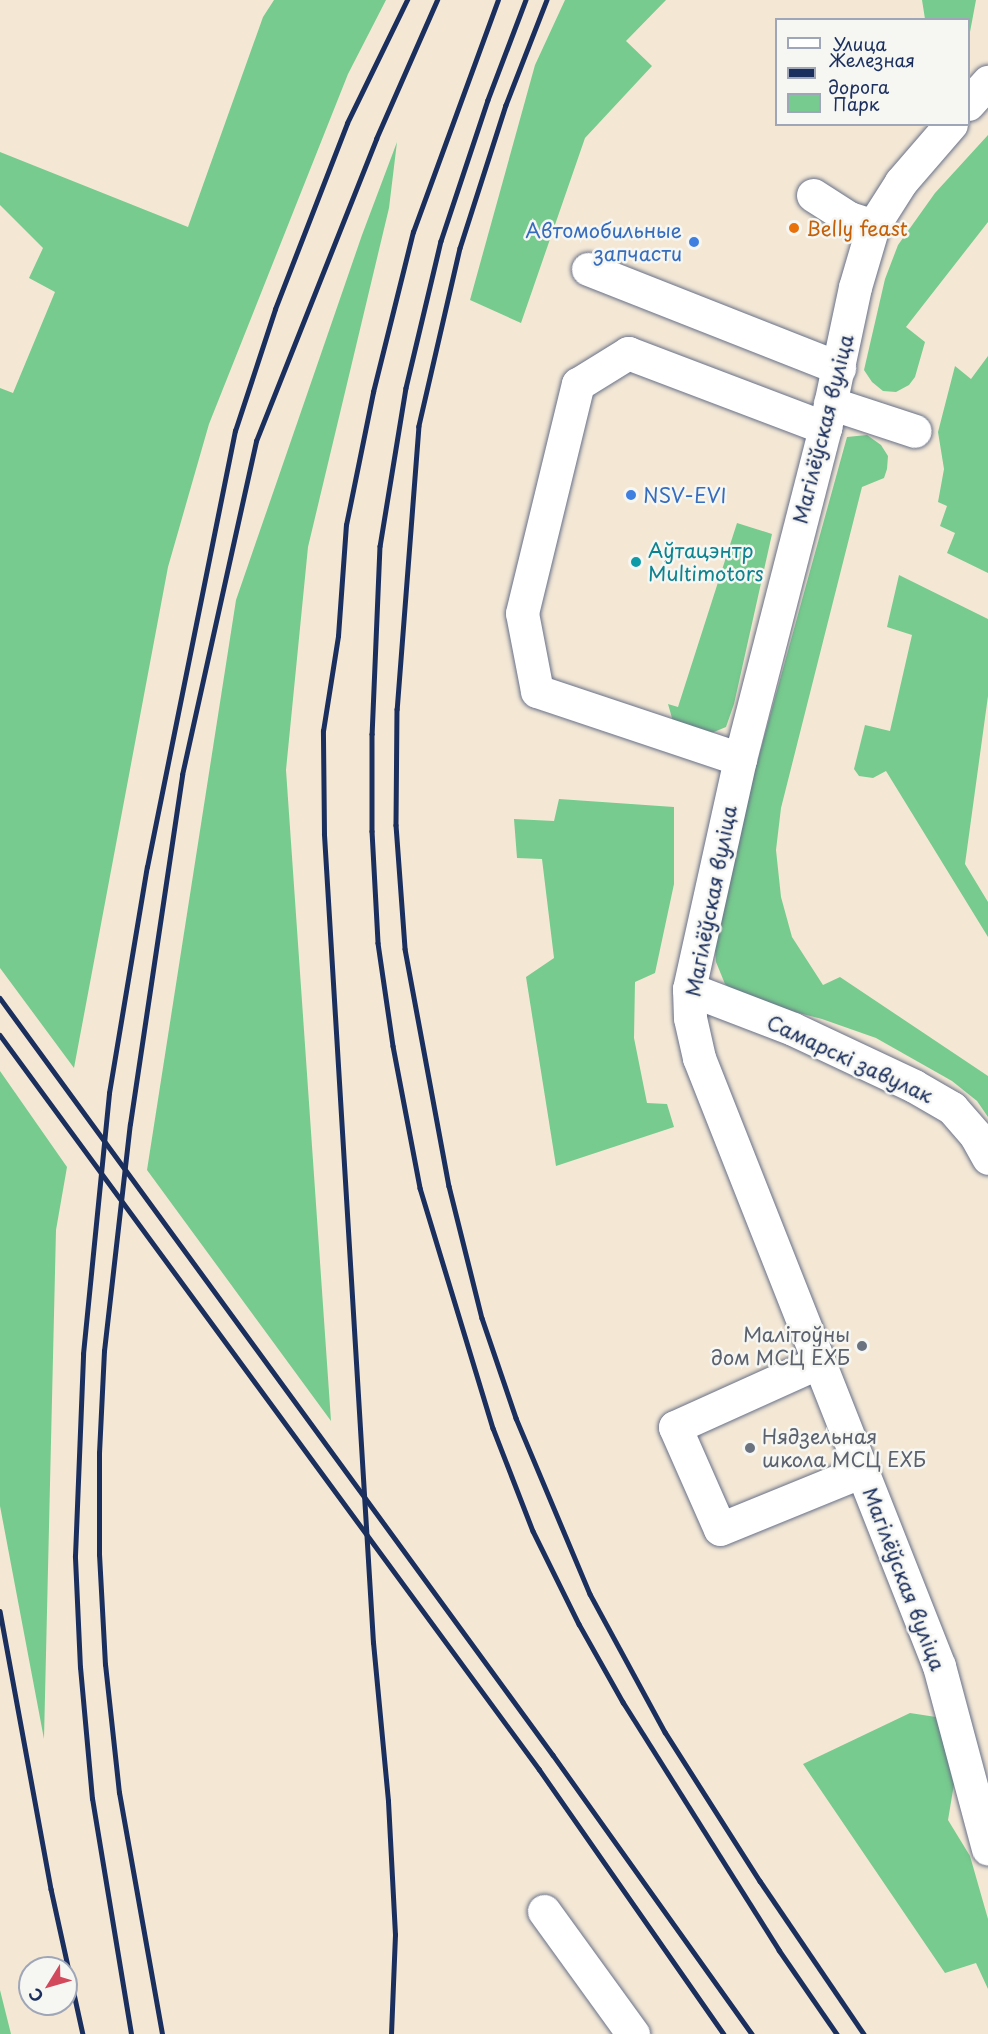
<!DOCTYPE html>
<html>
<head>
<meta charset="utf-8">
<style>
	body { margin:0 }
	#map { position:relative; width:988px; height:2034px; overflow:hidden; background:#f4e8d5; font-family:"Playpen Sans",sans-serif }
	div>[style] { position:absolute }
	.green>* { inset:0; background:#77cb8e }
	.roads { filter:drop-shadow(0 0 2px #677088) drop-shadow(0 0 2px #677088) }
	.minor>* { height:33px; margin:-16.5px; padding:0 16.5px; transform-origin:16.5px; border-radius:16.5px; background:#fff }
	.rail>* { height:4.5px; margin:-2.25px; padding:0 2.25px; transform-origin:2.25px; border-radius:2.25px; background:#1b2f5e }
	.dots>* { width:16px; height:16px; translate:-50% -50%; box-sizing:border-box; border:3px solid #f6f6f2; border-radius:50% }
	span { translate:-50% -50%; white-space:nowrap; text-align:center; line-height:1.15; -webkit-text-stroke:5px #f6f6f2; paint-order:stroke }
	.food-label { font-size:20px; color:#c56008 }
	.left { translate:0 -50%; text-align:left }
	.shop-label { font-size:20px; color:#366cbe }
	.right { translate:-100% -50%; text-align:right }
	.street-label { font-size:20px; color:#1b2f5e }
	.culture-label { font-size:20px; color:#0d838f }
	.worship-label { font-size:20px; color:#5b616d }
	.legend { position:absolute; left:775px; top:18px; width:195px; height:108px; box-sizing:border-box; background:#f6f6f2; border:2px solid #9ea6b7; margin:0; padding:8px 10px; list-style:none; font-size:18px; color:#1b2f5e }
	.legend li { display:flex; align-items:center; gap:12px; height:30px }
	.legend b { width:30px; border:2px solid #9ea6b7 }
	.north { position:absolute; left:18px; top:1956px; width:60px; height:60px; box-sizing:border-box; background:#f6f6f2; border:2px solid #9ea6b7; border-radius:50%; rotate:233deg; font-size:16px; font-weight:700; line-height:24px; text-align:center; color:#1b2f5e }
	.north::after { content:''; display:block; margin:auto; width:21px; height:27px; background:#d1495b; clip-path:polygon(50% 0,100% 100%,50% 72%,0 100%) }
</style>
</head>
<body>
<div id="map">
	<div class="green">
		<i style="clip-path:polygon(274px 0,386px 0,348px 74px,209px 424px,168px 567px,74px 1068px,0 968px,0 388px,13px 393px,55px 292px,29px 278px,43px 248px,0 205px,0 152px,188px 227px,263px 17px)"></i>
		<i style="clip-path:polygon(565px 0,666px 0,626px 41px,652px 66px,585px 138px,521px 323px,470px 300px,535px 65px)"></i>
		<i style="clip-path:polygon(922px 0,976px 0,970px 32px,969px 34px,968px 20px,925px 19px)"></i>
		<i style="clip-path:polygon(988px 135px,988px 222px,906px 327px,925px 342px,915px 377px,909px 385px,896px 392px,883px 391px,872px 382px,864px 370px,885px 279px,898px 245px,935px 193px)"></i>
		<i style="clip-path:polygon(397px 142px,389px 208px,308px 547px,286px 770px,331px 1421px,147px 1170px,236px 600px,362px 235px)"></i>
		<i style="clip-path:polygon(988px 356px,988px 573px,947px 553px,955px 533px,940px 526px,947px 506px,938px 502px,944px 469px,938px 432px,955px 366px,971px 379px)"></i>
		<i style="clip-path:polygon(867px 435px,881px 445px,888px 456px,887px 469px,884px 478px,862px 487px,781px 808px,776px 850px,781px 897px,792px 937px,823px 985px,840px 977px,988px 1076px,988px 1117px,977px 1101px,952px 1081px,876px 1038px,822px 1019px,741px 998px,725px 984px,716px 962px,714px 938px,720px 897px,847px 437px)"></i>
		<i style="clip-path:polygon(737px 523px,772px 534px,734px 704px,726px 727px,709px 734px,674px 725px,668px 704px,678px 707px)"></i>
		<i style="clip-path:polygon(899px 575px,988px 619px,988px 696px,965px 864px,988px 902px,988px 937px,886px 771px,873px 778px,859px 776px,854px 769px,865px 725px,890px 731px,912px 635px,887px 627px)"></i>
		<i style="clip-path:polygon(559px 799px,674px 807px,674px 884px,655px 973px,635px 982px,634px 1038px,647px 1103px,667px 1104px,674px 1127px,556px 1166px,526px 977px,554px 958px,542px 859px,517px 858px,514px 819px,554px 821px)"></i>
		<i style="clip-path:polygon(0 1071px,67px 1167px,56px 1230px,44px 1739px,0 1506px)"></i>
		<i style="clip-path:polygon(910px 1713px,936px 1717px,955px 1778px,948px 1820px,970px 1856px,988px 1919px,988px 1989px,976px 1963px,945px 1973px,803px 1764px)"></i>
		<i style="clip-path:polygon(0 1990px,11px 2034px,0 2034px)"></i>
	</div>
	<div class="roads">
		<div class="minor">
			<i style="left:968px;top:104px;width:30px;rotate:-48deg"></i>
			<i style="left:951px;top:124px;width:77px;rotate:130.8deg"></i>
			<i style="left:901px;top:182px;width:52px;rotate:122.5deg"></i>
			<i style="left:873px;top:226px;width:64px;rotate:106.4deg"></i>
			<i style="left:855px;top:287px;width:144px;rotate:102deg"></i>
			<i style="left:825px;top:428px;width:342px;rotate:104.4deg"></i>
			<i style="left:740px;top:759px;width:236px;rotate:102.5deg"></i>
			<i style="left:689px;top:989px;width:29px;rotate:88deg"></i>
			<i style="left:690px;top:1018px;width:41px;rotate:77.3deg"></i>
			<i style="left:699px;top:1058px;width:654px;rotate:68.46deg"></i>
			<i style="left:939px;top:1666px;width:189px;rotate:75deg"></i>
			<i style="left:813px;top:195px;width:43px;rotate:32.6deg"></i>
			<i style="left:849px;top:218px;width:25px;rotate:18deg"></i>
			<i style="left:588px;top:269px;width:270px;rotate:21.5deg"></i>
			<i style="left:830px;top:403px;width:89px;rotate:18.2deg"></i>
			<i style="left:740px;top:759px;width:214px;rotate:-161.5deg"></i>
			<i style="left:537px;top:691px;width:79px;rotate:-100.9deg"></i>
			<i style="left:522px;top:613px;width:236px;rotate:-76.3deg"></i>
			<i style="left:578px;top:384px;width:59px;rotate:-31.8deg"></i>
			<i style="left:628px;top:353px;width:211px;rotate:20.8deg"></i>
			<i style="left:689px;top:989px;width:111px;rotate:21deg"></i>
			<i style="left:793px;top:1029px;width:134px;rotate:25.2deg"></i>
			<i style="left:914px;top:1086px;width:44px;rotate:30.1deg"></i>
			<i style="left:952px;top:1108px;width:37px;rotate:49deg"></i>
			<i style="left:976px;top:1136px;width:25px;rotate:61deg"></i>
			<i style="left:819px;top:1362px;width:158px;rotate:155.7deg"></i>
			<i style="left:675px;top:1427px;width:111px;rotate:66.2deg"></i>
			<i style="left:720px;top:1529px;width:153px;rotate:-22.2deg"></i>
			<i style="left:544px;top:1911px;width:152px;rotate:54.1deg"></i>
		</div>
	</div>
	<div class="rail">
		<i style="left:526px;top:0;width:107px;rotate:110.8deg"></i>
		<i style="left:488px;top:100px;width:149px;rotate:108.4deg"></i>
		<i style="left:441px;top:241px;width:151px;rotate:103.4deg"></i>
		<i style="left:406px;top:388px;width:160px;rotate:99.3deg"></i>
		<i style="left:380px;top:546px;width:188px;rotate:92.4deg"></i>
		<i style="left:372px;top:734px;width:97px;rotate:90deg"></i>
		<i style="left:372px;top:831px;width:112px;rotate:86.9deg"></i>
		<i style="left:378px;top:943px;width:104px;rotate:81.7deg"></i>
		<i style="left:393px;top:1046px;width:145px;rotate:79.2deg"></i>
		<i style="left:420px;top:1188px;width:251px;rotate:73.1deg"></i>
		<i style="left:493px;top:1428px;width:110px;rotate:68.8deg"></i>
		<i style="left:533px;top:1531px;width:104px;rotate:63.7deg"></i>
		<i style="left:579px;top:1624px;width:90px;rotate:60.6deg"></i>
		<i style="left:623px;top:1702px;width:293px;rotate:57.8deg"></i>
		<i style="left:779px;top:1950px;width:102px;rotate:55.4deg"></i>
		<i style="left:547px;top:0;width:113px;rotate:111.3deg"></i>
		<i style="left:506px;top:105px;width:150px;rotate:107.8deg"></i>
		<i style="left:460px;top:248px;width:183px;rotate:103deg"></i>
		<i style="left:419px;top:426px;width:284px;rotate:94.4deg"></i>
		<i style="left:397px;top:709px;width:116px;rotate:90.5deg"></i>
		<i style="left:396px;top:825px;width:124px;rotate:85.8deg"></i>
		<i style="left:405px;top:949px;width:241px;rotate:79.5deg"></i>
		<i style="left:449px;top:1186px;width:136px;rotate:76deg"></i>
		<i style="left:482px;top:1318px;width:106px;rotate:71.2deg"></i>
		<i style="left:516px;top:1418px;width:191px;rotate:67.2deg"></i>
		<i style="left:590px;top:1594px;width:157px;rotate:61.5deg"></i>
		<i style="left:665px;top:1732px;width:177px;rotate:57.5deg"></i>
		<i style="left:760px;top:1881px;width:185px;rotate:55.8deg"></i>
		<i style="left:0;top:998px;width:937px;rotate:53.85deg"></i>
		<i style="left:553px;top:1755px;width:343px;rotate:54.5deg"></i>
		<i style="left:0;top:1035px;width:911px;rotate:53.71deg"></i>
		<i style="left:539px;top:1769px;width:323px;rotate:55.1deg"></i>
		<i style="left:0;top:1611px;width:283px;rotate:79.6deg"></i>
		<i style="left:51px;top:1889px;width:148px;rotate:77.6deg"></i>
		<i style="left:131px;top:2034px;width:238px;rotate:-99.4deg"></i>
		<i style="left:92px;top:1799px;width:132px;rotate:-95.2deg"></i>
		<i style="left:80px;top:1668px;width:112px;rotate:-92.6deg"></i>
		<i style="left:75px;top:1556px;width:202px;rotate:-87.7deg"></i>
		<i style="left:83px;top:1354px;width:262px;rotate:-84.3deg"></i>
		<i style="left:109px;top:1093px;width:229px;rotate:-80.5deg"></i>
		<i style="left:147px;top:867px;width:445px;rotate:-78.6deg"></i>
		<i style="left:235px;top:431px;width:128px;rotate:-71.8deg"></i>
		<i style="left:275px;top:309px;width:199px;rotate:-68.8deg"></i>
		<i style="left:347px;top:123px;width:137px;rotate:-64deg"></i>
		<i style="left:162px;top:2034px;width:245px;rotate:-100.1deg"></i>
		<i style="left:119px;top:1793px;width:129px;rotate:-96.2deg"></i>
		<i style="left:105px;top:1665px;width:110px;rotate:-93.1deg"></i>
		<i style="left:99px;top:1555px;width:102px;rotate:-90deg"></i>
		<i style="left:99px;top:1453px;width:102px;rotate:-87.2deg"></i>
		<i style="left:104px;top:1351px;width:228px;rotate:-83.5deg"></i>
		<i style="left:130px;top:1124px;width:353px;rotate:-81.5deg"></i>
		<i style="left:182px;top:775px;width:342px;rotate:-77.5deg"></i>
		<i style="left:256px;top:441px;width:325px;rotate:-68.3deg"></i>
		<i style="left:376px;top:139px;width:152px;rotate:-66.3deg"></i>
		<i style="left:391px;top:2034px;width:99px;rotate:-87.7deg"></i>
		<i style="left:395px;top:1935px;width:134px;rotate:-93deg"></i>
		<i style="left:388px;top:1801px;width:159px;rotate:-95.4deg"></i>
		<i style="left:373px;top:1643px;width:810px;rotate:-93.47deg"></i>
		<i style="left:324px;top:834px;width:103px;rotate:-90.6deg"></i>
		<i style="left:323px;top:731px;width:96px;rotate:-81deg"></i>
		<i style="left:338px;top:636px;width:111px;rotate:-85.9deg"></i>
		<i style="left:346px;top:525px;width:136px;rotate:-78.5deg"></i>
		<i style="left:373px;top:392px;width:165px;rotate:-76deg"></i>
		<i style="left:413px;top:232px;width:247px;rotate:-69.9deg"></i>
	</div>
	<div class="dots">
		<i style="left:794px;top:228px;background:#e8710a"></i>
		<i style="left:694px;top:242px;background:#3f7fe0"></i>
		<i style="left:631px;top:495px;background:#3f7fe0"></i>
		<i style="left:636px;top:562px;background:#0f9aa8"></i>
		<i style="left:862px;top:1346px;background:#6b7280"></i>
		<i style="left:750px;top:1448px;background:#6b7280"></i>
	</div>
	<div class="food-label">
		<span class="left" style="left:806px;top:228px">Belly feast</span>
	</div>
	<div class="shop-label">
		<span class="right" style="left:682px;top:242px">Автомобильные<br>запчасти</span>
		<span class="left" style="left:643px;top:495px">NSV-EVI</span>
	</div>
	<div class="street-label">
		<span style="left:823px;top:429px;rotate:-76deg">Магілёўская вуліца</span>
		<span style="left:711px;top:901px;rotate:-79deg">Магілёўская вуліца</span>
		<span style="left:850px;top:1059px;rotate:25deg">Самарскі завулак</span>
		<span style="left:904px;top:1579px;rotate:69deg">Магілёўская вуліца</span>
	</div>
	<div class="culture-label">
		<span class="left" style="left:648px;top:562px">Аўтацэнтр<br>Multimotors</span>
	</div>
	<div class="worship-label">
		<span class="right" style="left:850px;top:1346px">Малітоўны<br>дом МСЦ ЕХБ</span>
		<span class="left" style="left:762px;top:1448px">Нядзельная<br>школа МСЦ ЕХБ</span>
	</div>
	<ul class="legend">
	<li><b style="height:8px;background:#fff"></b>Улица</li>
	<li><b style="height:8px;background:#1b2f5e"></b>Железная дорога</li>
	<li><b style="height:16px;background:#77cb8e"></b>Парк</li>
	</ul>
	<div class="north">С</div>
</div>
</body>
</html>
